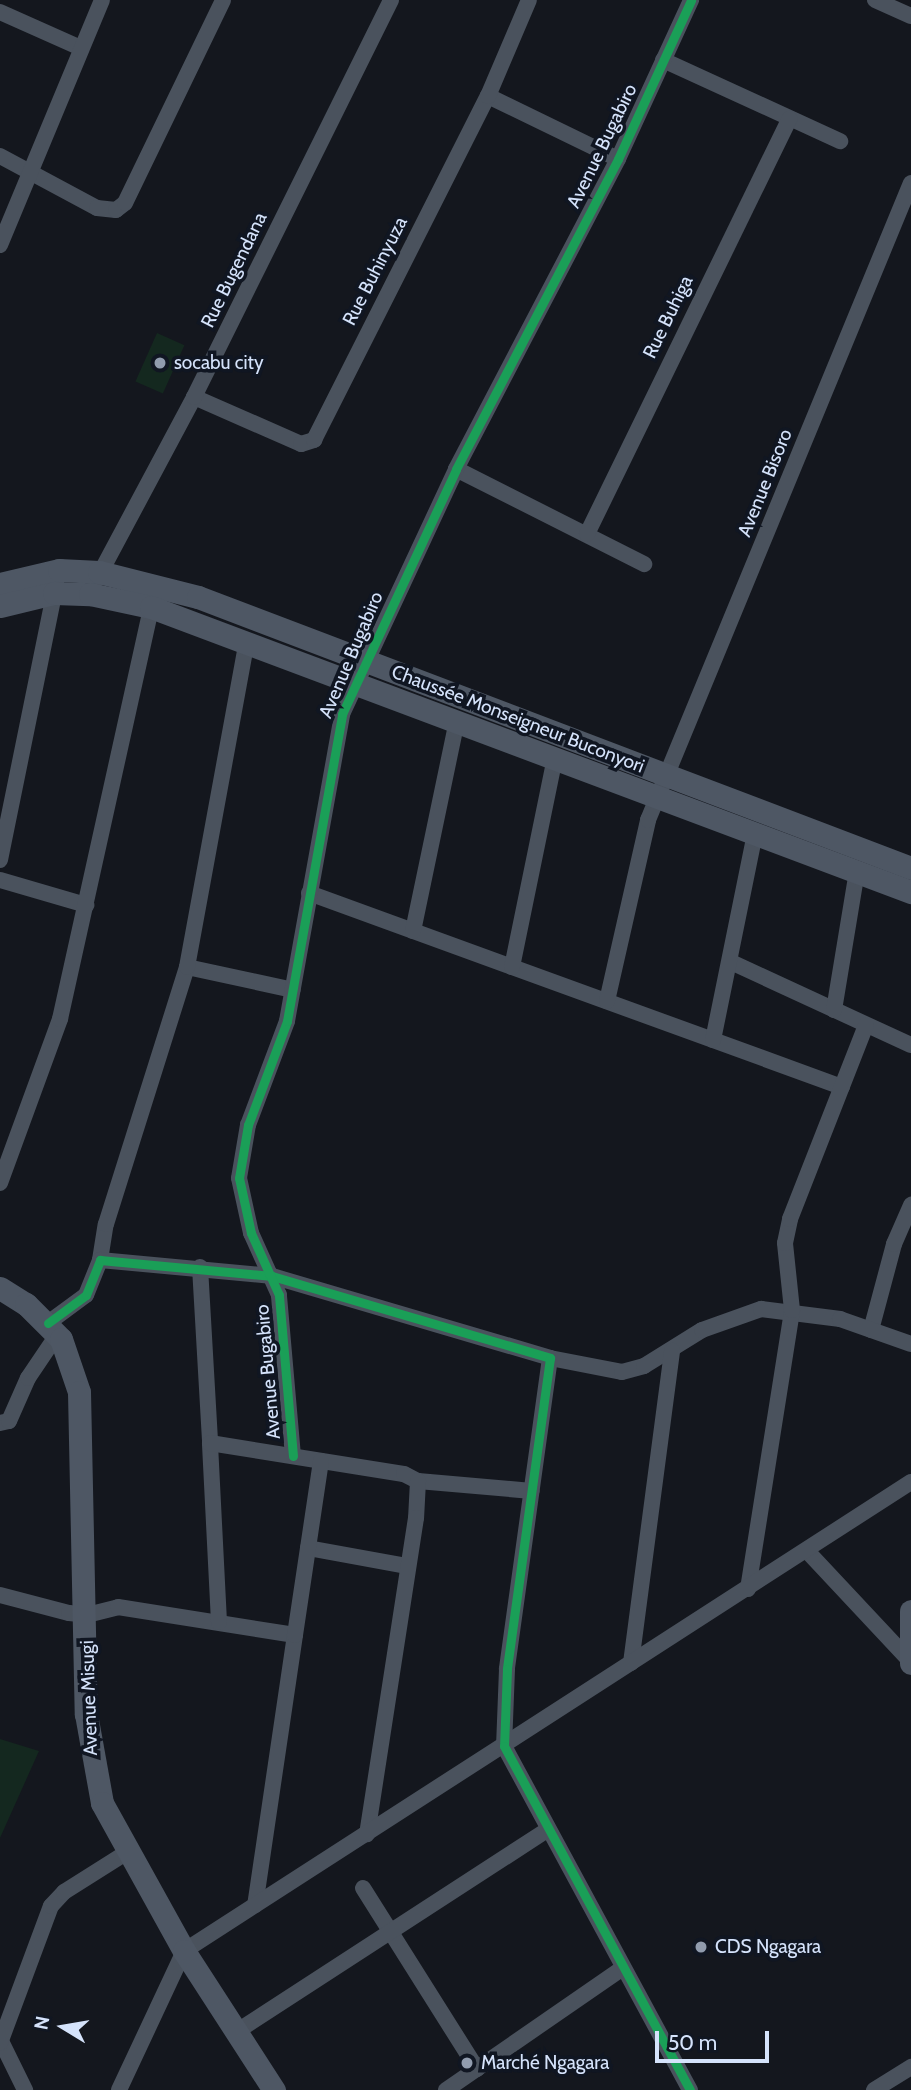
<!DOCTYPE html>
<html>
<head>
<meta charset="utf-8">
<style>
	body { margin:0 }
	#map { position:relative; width:911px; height:2090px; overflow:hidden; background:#14171e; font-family:Cabin,sans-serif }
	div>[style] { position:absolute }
	.green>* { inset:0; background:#14281f; transform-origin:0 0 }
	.street>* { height:16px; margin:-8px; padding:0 8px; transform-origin:8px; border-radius:8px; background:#4a525d }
	.secondary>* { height:23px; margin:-11.5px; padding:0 11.5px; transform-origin:11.5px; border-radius:11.5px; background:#4e5764 }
	.cycleway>* { height:9px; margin:-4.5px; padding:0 4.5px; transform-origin:4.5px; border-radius:4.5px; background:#1a9f57 }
	.dots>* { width:19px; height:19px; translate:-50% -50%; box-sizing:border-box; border:4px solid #101622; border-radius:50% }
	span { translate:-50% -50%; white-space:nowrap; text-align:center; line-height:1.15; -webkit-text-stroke:7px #101622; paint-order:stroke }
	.street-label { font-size:19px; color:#d5e3fb }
	.poi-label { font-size:19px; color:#d5e3fb }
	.left { translate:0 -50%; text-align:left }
	.north { position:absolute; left:28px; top:1992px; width:70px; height:70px; -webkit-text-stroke:5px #101622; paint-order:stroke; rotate:281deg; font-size:19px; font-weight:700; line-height:28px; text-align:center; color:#d5e3fb }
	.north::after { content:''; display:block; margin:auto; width:24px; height:32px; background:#d5e3fb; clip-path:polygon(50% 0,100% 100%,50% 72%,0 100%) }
	.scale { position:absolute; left:655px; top:2031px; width:114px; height:32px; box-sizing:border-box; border:4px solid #d5e3fb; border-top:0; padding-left:9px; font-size:21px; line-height:24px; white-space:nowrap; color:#d5e3fb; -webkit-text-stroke:5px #101622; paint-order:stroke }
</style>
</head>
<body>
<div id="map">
	<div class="green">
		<i style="left:157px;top:333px;width:30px;height:53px;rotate:24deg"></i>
		<i style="clip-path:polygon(0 1739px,39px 1751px,0 1838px)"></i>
	</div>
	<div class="street">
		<i style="left:875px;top:0;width:39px;rotate:24deg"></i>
		<i style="left:0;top:12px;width:89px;rotate:24deg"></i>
		<i style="left:663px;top:60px;width:195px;rotate:24.6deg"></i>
		<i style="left:488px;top:96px;width:144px;rotate:25.9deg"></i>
		<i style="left:0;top:156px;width:110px;rotate:28.2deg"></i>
		<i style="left:97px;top:208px;width:19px;rotate:6deg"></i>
		<i style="left:116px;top:210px;width:11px;rotate:-38deg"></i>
		<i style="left:125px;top:203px;width:225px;rotate:-64.2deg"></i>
		<i style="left:0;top:245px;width:265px;rotate:-67.4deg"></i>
		<i style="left:194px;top:397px;width:117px;rotate:23.7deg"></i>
		<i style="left:301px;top:444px;width:14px;rotate:-17deg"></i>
		<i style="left:314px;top:440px;width:386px;rotate:-63.2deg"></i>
		<i style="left:488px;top:96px;width:104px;rotate:-66.9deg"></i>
		<i style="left:456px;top:469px;width:211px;rotate:26.8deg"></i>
		<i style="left:587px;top:534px;width:462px;rotate:-64deg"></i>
		<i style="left:97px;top:579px;width:206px;rotate:-61.9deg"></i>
		<i style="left:194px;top:397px;width:443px;rotate:-63.6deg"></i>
		<i style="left:0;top:860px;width:282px;rotate:-78.5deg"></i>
		<i style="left:0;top:880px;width:90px;rotate:16.2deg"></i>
		<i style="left:309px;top:893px;width:567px;rotate:20deg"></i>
		<i style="left:413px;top:931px;width:216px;rotate:-78.2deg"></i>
		<i style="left:731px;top:962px;width:198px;rotate:24.8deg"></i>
		<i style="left:187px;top:967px;width:108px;rotate:12.2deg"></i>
		<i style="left:512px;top:967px;width:213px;rotate:-78.4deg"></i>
		<i style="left:607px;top:1001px;width:186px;rotate:-77.2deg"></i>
		<i style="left:648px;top:820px;width:689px;rotate:-67.57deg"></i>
		<i style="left:834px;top:1010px;width:141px;rotate:-80.6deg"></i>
		<i style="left:713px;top:1040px;width:210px;rotate:-78.5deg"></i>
		<i style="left:0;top:1183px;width:175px;rotate:-69.9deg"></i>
		<i style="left:60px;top:1019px;width:422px;rotate:-77.5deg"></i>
		<i style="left:100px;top:1260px;width:36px;rotate:-81deg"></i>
		<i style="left:106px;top:1224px;width:269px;rotate:-72.5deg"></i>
		<i style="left:187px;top:967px;width:332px;rotate:-79.6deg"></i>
		<i style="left:200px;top:1267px;width:176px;rotate:86.7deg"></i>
		<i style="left:48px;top:1323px;width:47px;rotate:-36.4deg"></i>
		<i style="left:86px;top:1295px;width:38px;rotate:-68deg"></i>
		<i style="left:100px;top:1260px;width:173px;rotate:5.3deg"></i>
		<i style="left:272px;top:1276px;width:290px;rotate:16.4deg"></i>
		<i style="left:550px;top:1358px;width:314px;rotate:97.9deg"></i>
		<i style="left:507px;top:1669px;width:77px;rotate:92.2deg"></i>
		<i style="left:504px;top:1746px;width:391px;rotate:61.6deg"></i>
		<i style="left:871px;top:1330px;width:89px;rotate:-75deg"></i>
		<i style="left:894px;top:1244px;width:43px;rotate:-66.4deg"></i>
		<i style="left:550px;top:1358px;width:73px;rotate:11deg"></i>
		<i style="left:622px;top:1372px;width:23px;rotate:-15deg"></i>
		<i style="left:644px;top:1366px;width:68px;rotate:-31.8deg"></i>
		<i style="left:702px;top:1330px;width:63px;rotate:-19.6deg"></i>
		<i style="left:761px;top:1309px;width:80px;rotate:7.2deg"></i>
		<i style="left:840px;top:1319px;width:75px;rotate:19.4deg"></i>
		<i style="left:0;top:1423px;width:9px;rotate:-13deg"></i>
		<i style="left:9px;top:1421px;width:47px;rotate:-66.2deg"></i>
		<i style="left:28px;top:1378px;width:52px;rotate:-56deg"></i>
		<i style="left:293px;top:1456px;width:162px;rotate:-95deg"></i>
		<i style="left:279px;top:1295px;width:68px;rotate:-114.3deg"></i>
		<i style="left:251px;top:1233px;width:56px;rotate:-102.3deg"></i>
		<i style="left:239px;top:1178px;width:54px;rotate:-80.4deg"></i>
		<i style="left:248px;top:1125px;width:111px;rotate:-69.4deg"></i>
		<i style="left:287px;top:1021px;width:312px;rotate:-79.8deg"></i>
		<i style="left:342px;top:714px;width:270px;rotate:-65deg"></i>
		<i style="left:456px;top:469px;width:350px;rotate:-62.4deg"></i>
		<i style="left:618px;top:159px;width:175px;rotate:-65.3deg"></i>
		<i style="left:418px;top:1481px;width:114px;rotate:5deg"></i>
		<i style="left:308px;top:1548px;width:101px;rotate:10.3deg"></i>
		<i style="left:808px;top:1552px;width:149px;rotate:46.9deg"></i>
		<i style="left:748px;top:1589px;width:282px;rotate:-81deg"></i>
		<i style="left:792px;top:1310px;width:67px;rotate:-96deg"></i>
		<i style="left:785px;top:1243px;width:25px;rotate:-78deg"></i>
		<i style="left:790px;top:1219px;width:208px;rotate:-68.6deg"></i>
		<i style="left:0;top:1595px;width:71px;rotate:14.6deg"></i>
		<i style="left:69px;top:1613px;width:18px;rotate:6deg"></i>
		<i style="left:87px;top:1615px;width:32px;rotate:-14deg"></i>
		<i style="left:118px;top:1607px;width:179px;rotate:9deg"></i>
		<i style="left:295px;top:1635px;width:273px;rotate:98.4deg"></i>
		<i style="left:219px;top:1622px;width:179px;rotate:-92.9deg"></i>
		<i style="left:210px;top:1443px;width:196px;rotate:9.1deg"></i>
		<i style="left:404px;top:1474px;width:16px;rotate:27deg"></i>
		<i style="left:418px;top:1481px;width:37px;rotate:93deg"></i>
		<i style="left:416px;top:1518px;width:320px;rotate:98.8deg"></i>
		<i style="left:295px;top:1635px;width:176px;rotate:-81.5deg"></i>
		<i style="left:631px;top:1663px;width:315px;rotate:-82.5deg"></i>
		<i style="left:363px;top:1888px;width:214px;rotate:57.8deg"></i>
		<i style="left:236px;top:2032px;width:372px;rotate:-33deg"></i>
		<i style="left:1px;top:2041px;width:55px;rotate:63.9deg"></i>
		<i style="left:0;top:2043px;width:146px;rotate:-69.6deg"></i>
		<i style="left:51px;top:1906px;width:19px;rotate:-47deg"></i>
		<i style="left:64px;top:1892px;width:73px;rotate:-32.2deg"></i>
		<i style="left:119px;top:2090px;width:153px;rotate:-64.9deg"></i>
		<i style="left:184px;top:1951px;width:865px;rotate:-32.83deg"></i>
		<i style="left:446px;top:2090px;width:215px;rotate:-34.6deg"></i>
		<i style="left:874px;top:2090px;width:44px;rotate:-31.9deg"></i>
	</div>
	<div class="secondary">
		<i style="left:0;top:584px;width:61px;rotate:-13.3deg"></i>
		<i style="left:59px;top:570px;width:40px;rotate:2.9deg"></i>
		<i style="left:99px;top:572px;width:102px;rotate:14.2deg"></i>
		<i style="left:198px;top:597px;width:763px;rotate:20.81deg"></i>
		<i style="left:0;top:606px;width:56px;rotate:-13.5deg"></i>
		<i style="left:54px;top:593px;width:36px;rotate:2deg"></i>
		<i style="left:90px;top:594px;width:62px;rotate:12deg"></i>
		<i style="left:151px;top:607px;width:812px;rotate:20.56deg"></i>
		<i style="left:0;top:1288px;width:31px;rotate:32deg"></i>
		<i style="left:26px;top:1304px;width:49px;rotate:45deg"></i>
		<i style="left:61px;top:1339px;width:56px;rotate:71.2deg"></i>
		<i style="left:79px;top:1392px;width:322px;rotate:88.8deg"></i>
		<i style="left:86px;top:1714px;width:90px;rotate:79.8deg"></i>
		<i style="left:102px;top:1803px;width:169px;rotate:61deg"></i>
		<i style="left:184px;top:1951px;width:166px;rotate:57.1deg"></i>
		<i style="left:911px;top:1611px;width:52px;rotate:90deg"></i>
	</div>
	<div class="cycleway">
		<i style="left:48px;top:1323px;width:47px;rotate:-36.4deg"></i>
		<i style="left:86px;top:1295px;width:38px;rotate:-68deg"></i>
		<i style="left:100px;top:1260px;width:173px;rotate:5.3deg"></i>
		<i style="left:272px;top:1276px;width:290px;rotate:16.4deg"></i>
		<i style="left:550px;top:1358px;width:314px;rotate:97.9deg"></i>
		<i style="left:507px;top:1669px;width:77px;rotate:92.2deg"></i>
		<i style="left:504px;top:1746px;width:391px;rotate:61.6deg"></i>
		<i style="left:293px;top:1456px;width:162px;rotate:-95deg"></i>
		<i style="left:279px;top:1295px;width:68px;rotate:-114.3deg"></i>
		<i style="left:251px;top:1233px;width:56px;rotate:-102.3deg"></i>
		<i style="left:239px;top:1178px;width:54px;rotate:-80.4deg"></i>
		<i style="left:248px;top:1125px;width:111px;rotate:-69.4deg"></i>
		<i style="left:287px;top:1021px;width:312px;rotate:-79.8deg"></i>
		<i style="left:342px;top:714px;width:270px;rotate:-65deg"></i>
		<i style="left:456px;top:469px;width:350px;rotate:-62.4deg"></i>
		<i style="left:618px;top:159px;width:175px;rotate:-65.3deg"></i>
	</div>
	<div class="dots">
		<i style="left:160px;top:363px;background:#919cae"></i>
		<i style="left:701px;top:1947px;background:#919cae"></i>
		<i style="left:467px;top:2063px;background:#919cae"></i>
	</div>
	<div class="street-label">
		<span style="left:602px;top:146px;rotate:-64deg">Avenue Bugabiro</span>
		<span style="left:234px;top:270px;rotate:-64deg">Rue Bugendana</span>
		<span style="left:375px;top:271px;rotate:-63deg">Rue Buhinyuza</span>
		<span style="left:668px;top:317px;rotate:-64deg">Rue Buhiga</span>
		<span style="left:765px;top:483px;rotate:-68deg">Avenue Bisoro</span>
		<span style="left:351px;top:655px;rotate:-67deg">Avenue Bugabiro</span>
		<span style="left:518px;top:719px;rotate:21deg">Chaussée Monseigneur Buconyori</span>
		<span style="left:268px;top:1372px;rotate:-95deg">Avenue Bugabiro</span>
		<span style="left:89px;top:1698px;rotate:-92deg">Avenue Misugi</span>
	</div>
	<div class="poi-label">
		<span class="left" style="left:174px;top:363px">socabu city</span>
		<span class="left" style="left:715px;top:1947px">CDS Ngagara</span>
		<span class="left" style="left:481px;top:2063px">Marché Ngagara</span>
	</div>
	<div class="north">N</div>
	<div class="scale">50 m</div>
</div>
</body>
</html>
